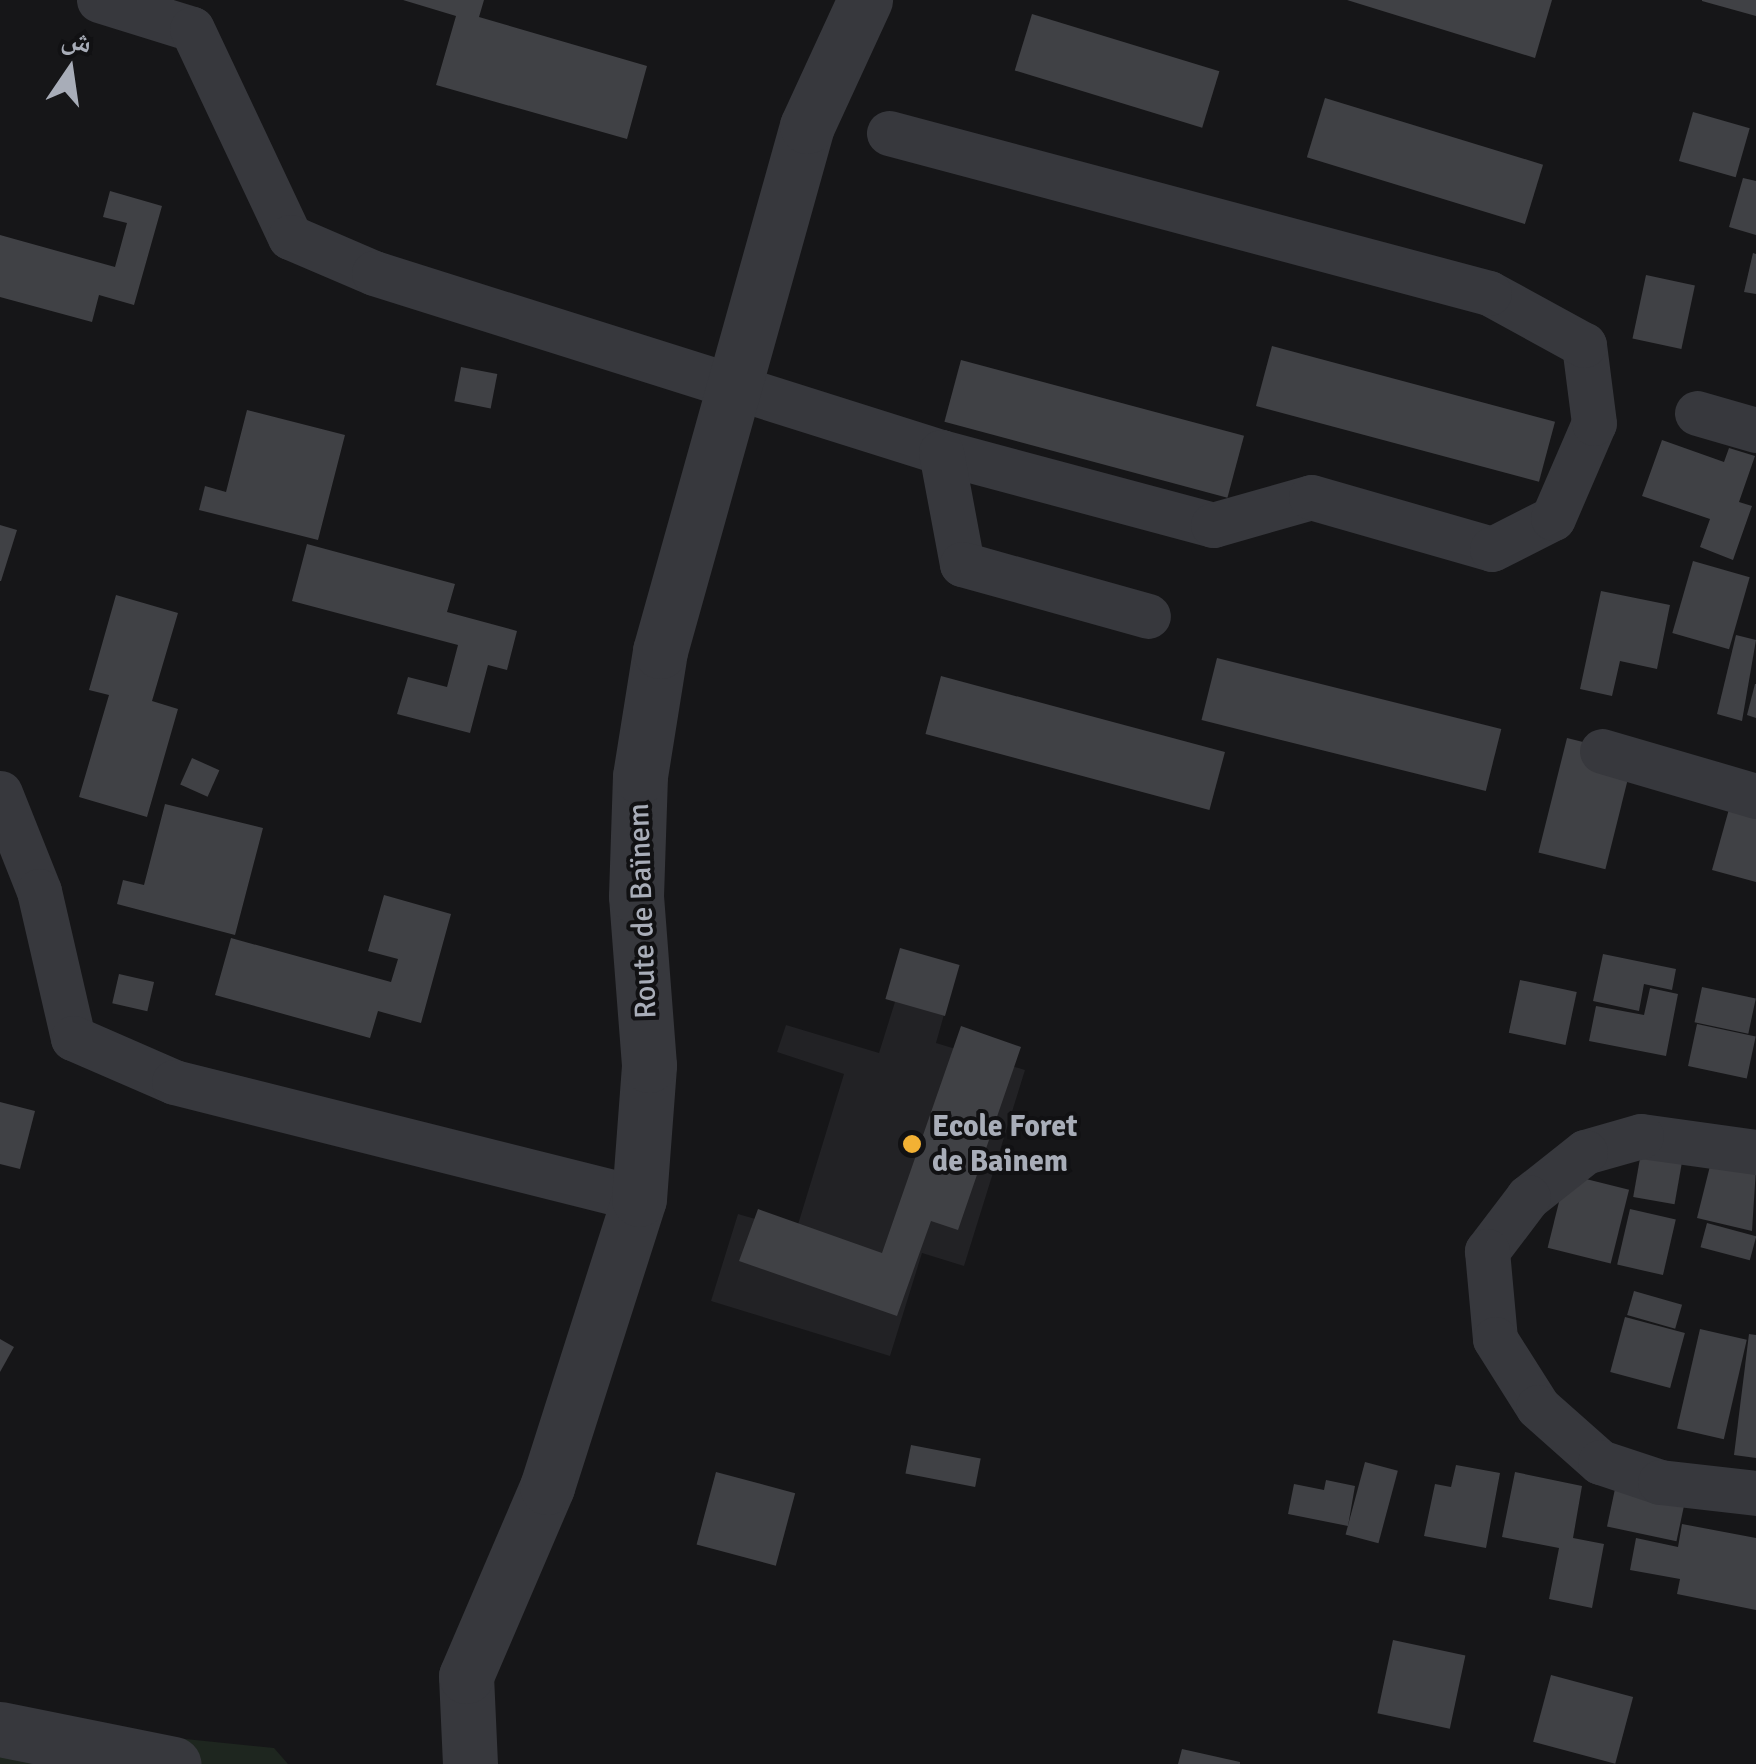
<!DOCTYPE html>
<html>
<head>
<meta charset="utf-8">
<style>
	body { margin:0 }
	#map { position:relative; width:1756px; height:1764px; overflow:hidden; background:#161618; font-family:Signika,"Noto Naskh Arabic",sans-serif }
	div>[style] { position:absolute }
	.built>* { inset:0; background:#222225 }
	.green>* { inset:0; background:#1e261f }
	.building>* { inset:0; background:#404145; transform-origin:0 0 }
	.minor>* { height:45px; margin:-22.5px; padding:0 22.5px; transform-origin:22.5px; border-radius:22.5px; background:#37383d }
	.tertiary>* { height:55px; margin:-27.5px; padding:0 27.5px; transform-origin:27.5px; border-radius:27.5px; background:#37383d }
	.dots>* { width:28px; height:28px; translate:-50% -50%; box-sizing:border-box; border:5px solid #111113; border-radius:50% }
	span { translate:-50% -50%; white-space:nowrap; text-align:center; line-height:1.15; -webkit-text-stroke:8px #111113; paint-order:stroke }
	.street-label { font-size:30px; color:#a8adb8 }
	.poi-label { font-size:30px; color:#a8adb8; font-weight:700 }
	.left { translate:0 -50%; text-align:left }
	.north { position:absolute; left:20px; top:20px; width:100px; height:100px; -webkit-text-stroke:8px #111113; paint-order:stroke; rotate:13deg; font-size:28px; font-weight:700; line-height:40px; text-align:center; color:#a8adb8 }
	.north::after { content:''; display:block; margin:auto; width:35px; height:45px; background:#a8adb8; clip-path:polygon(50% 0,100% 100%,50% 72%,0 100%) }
</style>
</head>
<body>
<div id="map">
	<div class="built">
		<i style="clip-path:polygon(899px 989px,947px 1004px,936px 1043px,1025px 1070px,964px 1266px,922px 1253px,890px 1356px,711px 1301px,738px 1214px,796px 1231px,844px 1074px,777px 1052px,786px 1025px,879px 1053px)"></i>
	</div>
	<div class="green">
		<i style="clip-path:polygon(0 1720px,274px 1748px,288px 1764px,0 1764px)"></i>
	</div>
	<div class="building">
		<i style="clip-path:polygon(403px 0,484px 0,479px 17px,647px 66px,627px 139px,436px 85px,456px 16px)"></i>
		<i style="clip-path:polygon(1347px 0,1552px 0,1535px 58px)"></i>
		<i style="clip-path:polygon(1702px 0,1756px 0,1756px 16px,1702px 1px)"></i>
		<i style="left:1032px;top:14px;width:196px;height:59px;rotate:17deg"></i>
		<i style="left:1325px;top:98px;width:228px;height:62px;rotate:17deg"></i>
		<i style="left:1693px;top:112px;width:59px;height:51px;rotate:16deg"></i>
		<i style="clip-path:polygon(1743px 178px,1756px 181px,1756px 235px,1729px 227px)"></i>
		<i style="clip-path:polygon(110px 191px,162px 206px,134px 305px,99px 295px,92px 322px,0 297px,0 235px,115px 267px,127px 223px,103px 217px)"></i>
		<i style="clip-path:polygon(1753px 253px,1756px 254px,1756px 294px,1744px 292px)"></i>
		<i style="left:1646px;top:275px;width:50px;height:65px;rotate:12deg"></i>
		<i style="left:1272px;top:346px;width:293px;height:62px;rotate:15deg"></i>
		<i style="left:961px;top:360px;width:293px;height:64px;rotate:15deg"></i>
		<i style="left:461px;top:367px;width:37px;height:35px;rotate:11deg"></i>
		<i style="clip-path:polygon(247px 410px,345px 435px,318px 540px,199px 510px,205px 486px,226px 492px)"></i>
		<i style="clip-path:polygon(1662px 440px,1724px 462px,1729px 448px,1755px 456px,1739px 502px,1752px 506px,1733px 560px,1700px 547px,1710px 519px,1642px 496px)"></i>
		<i style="clip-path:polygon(0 525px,17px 530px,1px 581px,0 581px)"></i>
		<i style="clip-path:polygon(307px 544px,455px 584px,447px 612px,517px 631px,507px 670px,488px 665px,470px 733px,397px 714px,408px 677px,447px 687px,458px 645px,292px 601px)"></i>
		<i style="left:1693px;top:561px;width:59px;height:75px;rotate:16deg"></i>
		<i style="clip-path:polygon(1601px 591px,1670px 605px,1657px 669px,1620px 661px,1612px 696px,1580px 689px)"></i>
		<i style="clip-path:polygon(116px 595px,178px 613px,152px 701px,178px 709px,147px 817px,79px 797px,109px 695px,89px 690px)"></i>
		<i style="clip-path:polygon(1736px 635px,1756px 640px,1742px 721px,1717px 714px)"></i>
		<i style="left:1217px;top:658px;width:293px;height:64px;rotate:14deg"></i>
		<i style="left:941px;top:676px;width:294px;height:60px;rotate:15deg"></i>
		<i style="clip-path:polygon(1755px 684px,1756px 684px,1756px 718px,1747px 715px)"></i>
		<i style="left:1567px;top:738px;width:69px;height:118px;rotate:14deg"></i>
		<i style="left:192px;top:758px;width:30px;height:29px;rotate:24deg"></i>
		<i style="clip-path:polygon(1736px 784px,1756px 790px,1756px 882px,1712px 870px)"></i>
		<i style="clip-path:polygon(165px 804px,263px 828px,235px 935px,117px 904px,123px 880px,144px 885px)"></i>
		<i style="clip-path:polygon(384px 895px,451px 914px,421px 1023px,378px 1011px,370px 1038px,215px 995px,231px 938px,391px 982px,398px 959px,368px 951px)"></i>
		<i style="left:900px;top:948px;width:62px;height:53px;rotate:16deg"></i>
		<i style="clip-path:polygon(1603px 954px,1676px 969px,1672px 990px,1644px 984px,1639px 1011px,1593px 1001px)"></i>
		<i style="left:119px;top:974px;width:36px;height:30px;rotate:13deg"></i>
		<i style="left:1520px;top:980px;width:58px;height:54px;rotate:12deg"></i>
		<i style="left:1702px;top:987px;width:55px;height:36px;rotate:12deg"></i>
		<i style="clip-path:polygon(1650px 988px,1678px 994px,1666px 1056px,1589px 1041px,1596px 1006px,1644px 1015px)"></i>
		<i style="left:1697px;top:1024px;width:60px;height:43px;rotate:12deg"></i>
		<i style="clip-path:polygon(961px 1026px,1021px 1047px,958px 1230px,931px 1221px,897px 1316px,739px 1261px,758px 1209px,882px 1253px)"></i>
		<i style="clip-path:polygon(0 1102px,35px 1111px,20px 1169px,0 1164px)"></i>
		<i style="left:1645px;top:1130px;width:42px;height:68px;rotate:10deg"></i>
		<i style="clip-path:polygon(1712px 1158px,1756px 1168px,1752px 1231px,1697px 1218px)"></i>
		<i style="left:1566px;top:1174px;width:65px;height:76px;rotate:14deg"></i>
		<i style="left:1630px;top:1209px;width:47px;height:57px;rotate:13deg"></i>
		<i style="left:1707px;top:1223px;width:51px;height:25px;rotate:15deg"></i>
		<i style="left:1634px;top:1291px;width:50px;height:25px;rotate:16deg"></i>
		<i style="left:1625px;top:1317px;width:62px;height:57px;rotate:15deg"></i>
		<i style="left:1700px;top:1329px;width:48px;height:102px;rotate:13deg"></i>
		<i style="clip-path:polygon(1749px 1334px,1756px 1335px,1756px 1458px,1734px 1455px)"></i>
		<i style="clip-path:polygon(0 1339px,14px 1347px,0 1372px)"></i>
		<i style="left:911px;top:1445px;width:71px;height:29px;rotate:11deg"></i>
		<i style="left:1622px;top:1456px;width:71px;height:72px;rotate:12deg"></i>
		<i style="left:1365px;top:1462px;width:34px;height:75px;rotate:15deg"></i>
		<i style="clip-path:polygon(1456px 1465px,1500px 1473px,1486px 1548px,1424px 1536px,1435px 1484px,1451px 1487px)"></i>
		<i style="left:716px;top:1472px;width:82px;height:75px;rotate:15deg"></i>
		<i style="clip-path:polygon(1515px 1472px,1582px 1486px,1573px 1538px,1604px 1544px,1592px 1608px,1549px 1599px,1559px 1548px,1502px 1537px)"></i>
		<i style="clip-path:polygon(1326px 1480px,1355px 1486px,1348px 1526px,1288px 1514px,1294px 1484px,1324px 1490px)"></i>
		<i style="clip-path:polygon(1682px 1524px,1756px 1538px,1756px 1610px,1677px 1594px,1680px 1579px,1630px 1570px,1636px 1538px,1678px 1547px)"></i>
		<i style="left:1393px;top:1640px;width:74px;height:75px;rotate:12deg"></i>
		<i style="left:1551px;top:1675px;width:85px;height:69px;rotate:15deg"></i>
		<i style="clip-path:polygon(1182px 1749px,1240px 1762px,1240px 1764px,1178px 1764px)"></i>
	</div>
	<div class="minor">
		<i style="left:99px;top:0;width:97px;rotate:17.3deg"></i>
		<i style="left:192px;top:29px;width:230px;rotate:64.8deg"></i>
		<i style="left:290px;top:237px;width:91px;rotate:23.2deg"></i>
		<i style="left:374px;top:273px;width:595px;rotate:17.52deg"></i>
		<i style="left:941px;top:452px;width:282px;rotate:15deg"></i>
		<i style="left:1213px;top:525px;width:102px;rotate:-15.9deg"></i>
		<i style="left:1311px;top:497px;width:188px;rotate:16deg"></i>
		<i style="left:1492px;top:549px;width:68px;rotate:-26.9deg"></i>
		<i style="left:1553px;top:518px;width:103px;rotate:-66.7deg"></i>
		<i style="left:1594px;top:423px;width:79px;rotate:-97.3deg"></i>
		<i style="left:1584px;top:345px;width:108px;rotate:-151.3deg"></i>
		<i style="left:1489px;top:293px;width:621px;rotate:-165.07deg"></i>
		<i style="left:1697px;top:413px;width:61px;rotate:16.1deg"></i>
		<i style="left:941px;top:452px;width:114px;rotate:79.4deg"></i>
		<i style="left:962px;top:564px;width:193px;rotate:15.6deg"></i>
		<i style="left:1602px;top:751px;width:160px;rotate:16.3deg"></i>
		<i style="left:0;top:793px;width:105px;rotate:68.3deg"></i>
		<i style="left:39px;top:891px;width:151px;rotate:77deg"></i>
		<i style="left:73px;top:1038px;width:110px;rotate:23.5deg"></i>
		<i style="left:174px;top:1082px;width:479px;rotate:14.1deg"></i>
		<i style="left:1756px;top:1152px;width:116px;rotate:-172.1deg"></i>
		<i style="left:1641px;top:1136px;width:58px;rotate:164.1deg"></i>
		<i style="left:1585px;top:1152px;width:73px;rotate:141.7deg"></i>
		<i style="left:1528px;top:1197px;width:68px;rotate:127.2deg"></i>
		<i style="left:1487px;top:1251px;width:88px;rotate:84.8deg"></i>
		<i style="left:1495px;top:1339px;width:80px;rotate:57.7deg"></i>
		<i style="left:1538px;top:1407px;width:83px;rotate:41.6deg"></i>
		<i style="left:1600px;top:1462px;width:63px;rotate:18.4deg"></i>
		<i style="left:1660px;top:1482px;width:97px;rotate:6.5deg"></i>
	</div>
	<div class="tertiary">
		<i style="left:0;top:1729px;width:177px;rotate:11.4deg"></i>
		<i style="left:470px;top:1764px;width:88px;rotate:-92.6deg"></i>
		<i style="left:466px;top:1676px;width:206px;rotate:-66.8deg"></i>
		<i style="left:547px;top:1487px;width:302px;rotate:-72.3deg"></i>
		<i style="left:639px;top:1199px;width:134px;rotate:-85.7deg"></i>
		<i style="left:649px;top:1065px;width:169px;rotate:-94.4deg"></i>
		<i style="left:636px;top:896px;width:120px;rotate:-88.1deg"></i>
		<i style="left:640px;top:776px;width:127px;rotate:-80.9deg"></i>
		<i style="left:660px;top:651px;width:545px;rotate:-74.36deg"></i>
		<i style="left:807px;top:126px;width:139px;rotate:-65.3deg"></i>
	</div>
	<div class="dots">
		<i style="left:912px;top:1144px;background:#f2b134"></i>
	</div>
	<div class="street-label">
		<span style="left:643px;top:911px;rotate:-92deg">Route de Baïnem</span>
	</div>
	<div class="poi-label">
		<span class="left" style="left:932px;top:1144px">Ecole Foret<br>de Bainem</span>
	</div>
	<div class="north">ش</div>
</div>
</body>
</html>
